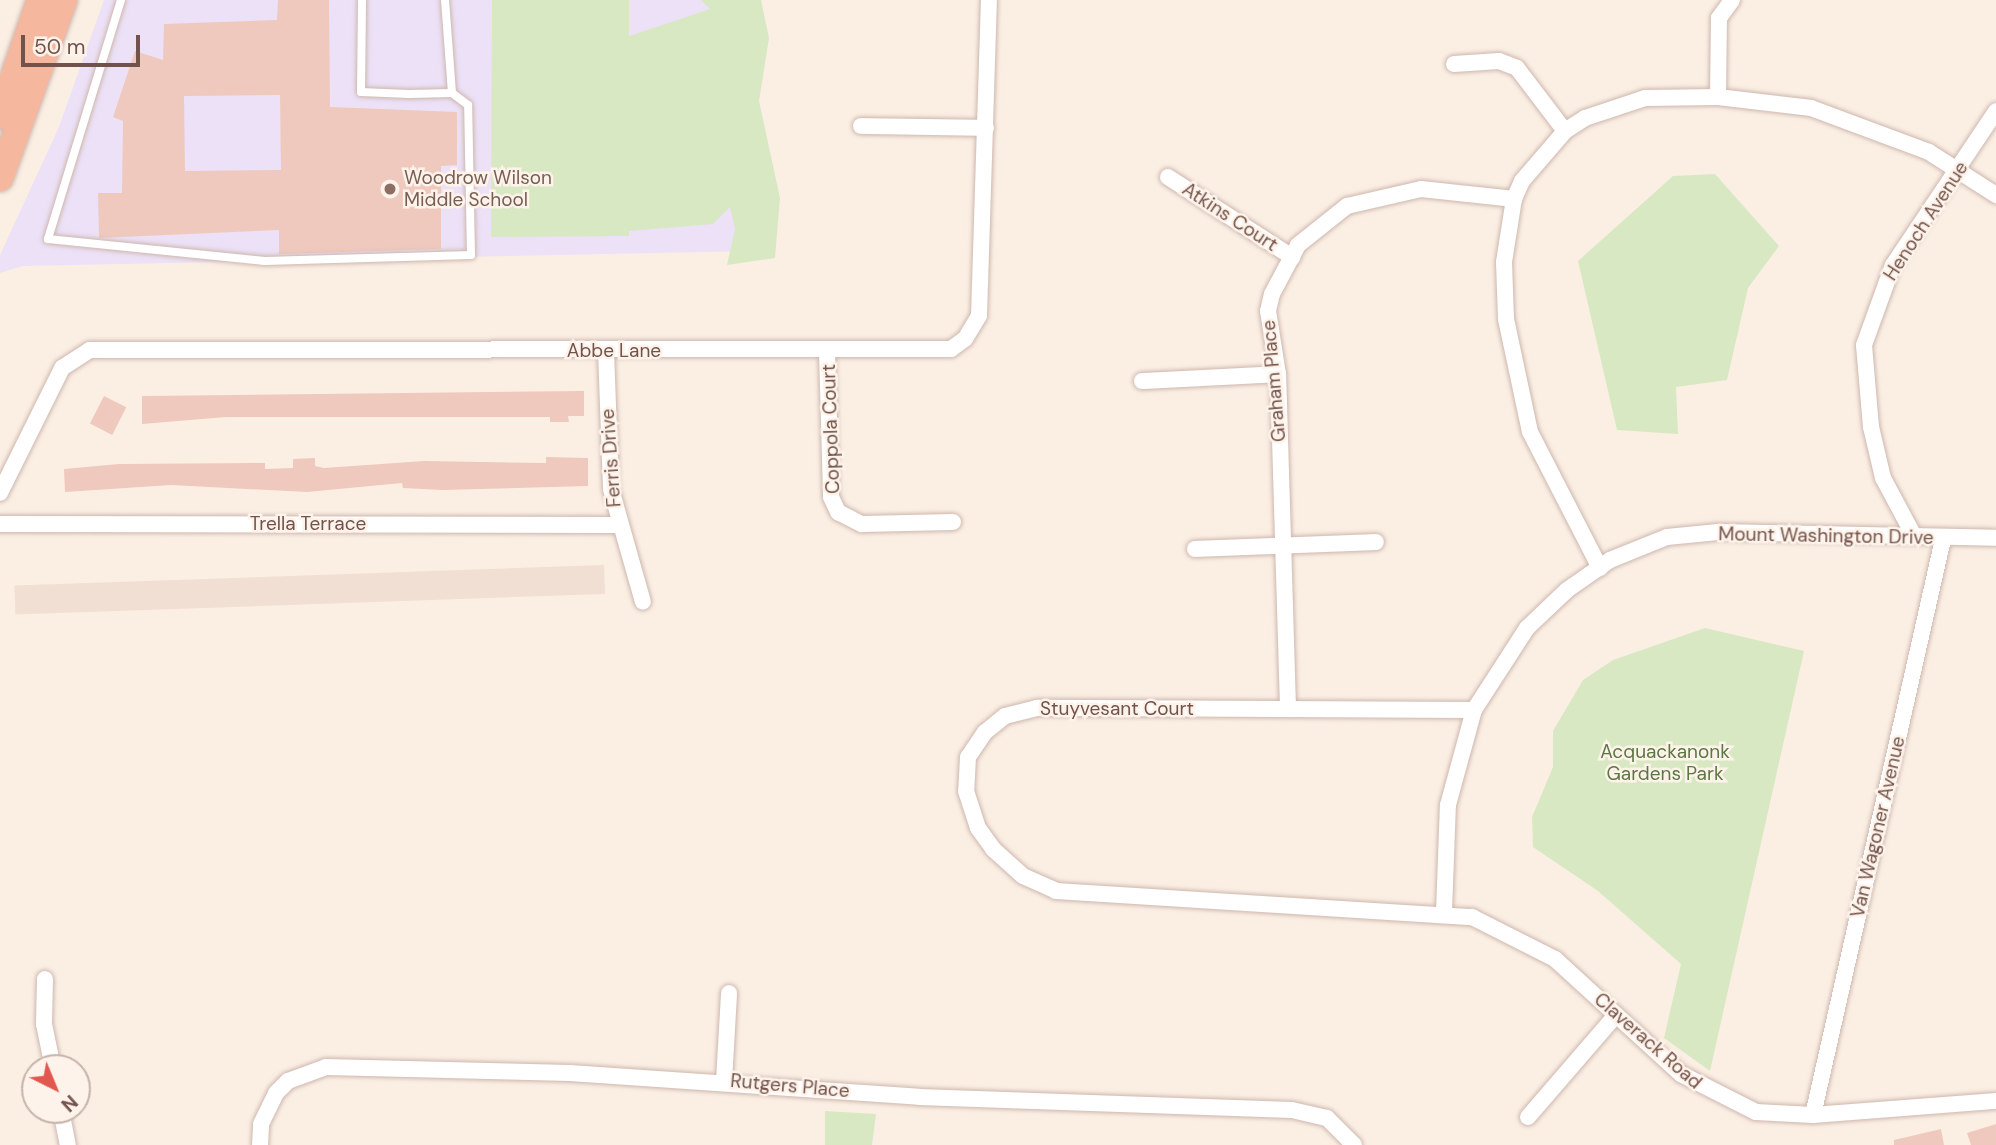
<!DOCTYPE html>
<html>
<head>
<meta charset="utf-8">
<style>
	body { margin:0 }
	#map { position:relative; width:1996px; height:1145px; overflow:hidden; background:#fbefe4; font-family:"DM Sans",sans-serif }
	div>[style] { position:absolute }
	.residential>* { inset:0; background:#f2dfd3; transform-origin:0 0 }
	.education>* { inset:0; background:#ece1f7 }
	.green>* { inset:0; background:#d8e8c3 }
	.building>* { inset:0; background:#efc9bd; transform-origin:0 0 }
	.roads { filter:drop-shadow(0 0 2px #ceb7ae) drop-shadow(0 0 2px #ceb7ae) }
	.service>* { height:8px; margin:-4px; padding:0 4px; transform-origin:4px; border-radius:4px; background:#fff }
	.minor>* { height:16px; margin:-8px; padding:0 8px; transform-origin:8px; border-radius:8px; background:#fff }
	.trunk>* { height:26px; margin:-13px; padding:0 13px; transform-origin:13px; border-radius:13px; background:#f5b89f }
	.dots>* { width:19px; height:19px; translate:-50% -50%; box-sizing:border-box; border:4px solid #fef3ea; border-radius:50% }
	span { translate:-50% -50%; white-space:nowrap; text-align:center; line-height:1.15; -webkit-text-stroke:5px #fef3ea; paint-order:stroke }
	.education-label { font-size:19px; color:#785e54 }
	.left { translate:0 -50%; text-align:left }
	.street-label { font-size:19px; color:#72534b }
	.park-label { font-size:19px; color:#5b7843 }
	.north { position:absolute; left:21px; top:1054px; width:70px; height:70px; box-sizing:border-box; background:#fef3ea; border:2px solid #c6b3aa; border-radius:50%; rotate:137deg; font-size:19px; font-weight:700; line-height:28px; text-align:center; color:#72534b }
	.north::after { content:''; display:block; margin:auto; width:24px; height:32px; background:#e0584f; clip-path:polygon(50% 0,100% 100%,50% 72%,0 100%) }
	.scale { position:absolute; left:21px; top:35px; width:119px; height:32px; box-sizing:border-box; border:4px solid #72534b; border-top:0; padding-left:9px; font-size:21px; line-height:24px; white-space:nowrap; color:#72534b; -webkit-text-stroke:5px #fef3ea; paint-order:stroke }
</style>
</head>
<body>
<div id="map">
	<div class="residential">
		<i style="left:604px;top:565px;width:29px;height:590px;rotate:88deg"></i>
	</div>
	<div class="education">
		<i style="clip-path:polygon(104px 0,743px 0,752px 251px,22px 266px,0 273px,0 255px,59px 127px)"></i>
	</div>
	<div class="green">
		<i style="clip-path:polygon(492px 0,629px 0,629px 36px,710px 9px,701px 0,761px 0,769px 38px,759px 101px,780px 198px,775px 258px,727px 265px,735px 229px,730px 207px,713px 224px,629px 231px,629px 236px,491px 237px)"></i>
		<i style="clip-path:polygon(1715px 174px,1779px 246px,1748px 288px,1727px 380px,1676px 387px,1678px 434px,1617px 430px,1578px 261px,1673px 176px)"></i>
		<i style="clip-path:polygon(1705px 628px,1804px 651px,1710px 1071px,1664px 1038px,1681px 964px,1598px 891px,1533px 847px,1532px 817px,1553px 767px,1553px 731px,1583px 680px,1613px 660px)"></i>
		<i style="clip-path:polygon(825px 1111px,876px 1114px,872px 1145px,825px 1145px)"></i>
	</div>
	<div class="building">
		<i style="clip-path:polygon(evenodd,278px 0,329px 0,330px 107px,457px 112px,457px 165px,441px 166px,441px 249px,279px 254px,279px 230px,99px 238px,98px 193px,122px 193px,123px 121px,113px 117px,135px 51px,163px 60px,164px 24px,277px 20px,278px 0,280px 95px,281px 170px,185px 171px,184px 96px,280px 95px)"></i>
		<i style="clip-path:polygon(584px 391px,584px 416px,568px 416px,569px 422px,550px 422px,550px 417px,226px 417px,142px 424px,142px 396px)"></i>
		<i style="left:104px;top:396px;width:25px;height:31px;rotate:27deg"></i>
		<i style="clip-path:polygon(546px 457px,588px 458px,588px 486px,443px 490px,403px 488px,402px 483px,307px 492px,171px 485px,65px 492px,64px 469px,119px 464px,265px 463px,265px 469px,293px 468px,293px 459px,315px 458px,315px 466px,324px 468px,424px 461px,546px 463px)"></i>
		<i style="clip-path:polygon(1996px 1124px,1996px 1145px,1971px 1145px,1967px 1133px)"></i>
		<i style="clip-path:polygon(1941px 1129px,1944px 1145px,1894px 1145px,1894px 1140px)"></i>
	</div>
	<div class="roads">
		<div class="service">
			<i style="left:121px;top:0;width:250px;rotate:107deg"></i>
			<i style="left:48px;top:239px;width:218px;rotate:5.8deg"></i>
			<i style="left:265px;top:261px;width:206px;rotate:-1.7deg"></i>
			<i style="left:471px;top:255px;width:150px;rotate:-91.1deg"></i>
			<i style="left:468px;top:105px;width:20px;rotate:-143deg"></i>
			<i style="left:362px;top:0;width:92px;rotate:90.6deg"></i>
			<i style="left:361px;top:92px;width:48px;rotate:2.4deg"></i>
			<i style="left:409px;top:94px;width:43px;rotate:-1.3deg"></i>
			<i style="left:452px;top:93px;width:93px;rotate:-94.3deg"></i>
		</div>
		<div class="minor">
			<i style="left:1454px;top:64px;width:45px;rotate:-3.8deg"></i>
			<i style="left:1499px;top:61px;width:19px;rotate:21deg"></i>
			<i style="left:1517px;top:68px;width:79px;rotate:52.7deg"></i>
			<i style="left:1718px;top:97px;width:79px;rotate:-89.3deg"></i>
			<i style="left:1719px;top:18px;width:22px;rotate:-54deg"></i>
			<i style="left:861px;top:126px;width:125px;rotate:0.9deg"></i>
			<i style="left:1168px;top:177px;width:148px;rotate:32.8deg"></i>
			<i style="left:606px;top:351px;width:138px;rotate:87.9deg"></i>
			<i style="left:611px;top:489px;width:117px;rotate:74.2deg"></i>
			<i style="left:827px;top:351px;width:146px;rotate:88.4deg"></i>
			<i style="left:831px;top:497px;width:17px;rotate:65deg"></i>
			<i style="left:838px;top:512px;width:27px;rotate:27deg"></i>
			<i style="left:862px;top:524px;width:91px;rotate:-1.3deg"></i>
			<i style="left:1142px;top:381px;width:136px;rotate:-2.9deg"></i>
			<i style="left:0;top:493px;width:140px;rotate:-63.6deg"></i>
			<i style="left:62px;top:368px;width:33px;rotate:-33deg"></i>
			<i style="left:90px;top:350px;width:861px;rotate:-0.07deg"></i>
			<i style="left:951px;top:349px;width:17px;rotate:-36deg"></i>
			<i style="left:965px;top:339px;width:27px;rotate:-59deg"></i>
			<i style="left:979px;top:316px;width:316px;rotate:-88.2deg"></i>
			<i style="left:0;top:524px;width:617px;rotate:0.09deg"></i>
			<i style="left:1914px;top:536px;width:66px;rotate:-118.1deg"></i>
			<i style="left:1883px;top:478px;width:52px;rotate:-103.2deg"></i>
			<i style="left:1871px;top:427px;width:82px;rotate:-94.9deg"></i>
			<i style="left:1864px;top:345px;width:85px;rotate:-70.1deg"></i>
			<i style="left:1893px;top:265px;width:185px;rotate:-56.2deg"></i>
			<i style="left:1195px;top:549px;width:181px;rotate:-2.2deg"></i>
			<i style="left:1600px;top:568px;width:153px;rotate:-117.2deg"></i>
			<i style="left:1530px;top:432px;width:116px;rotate:-102deg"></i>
			<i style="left:1506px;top:319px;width:57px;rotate:-92deg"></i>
			<i style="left:1504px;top:262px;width:64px;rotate:-81deg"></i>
			<i style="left:1514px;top:199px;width:20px;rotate:-66deg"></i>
			<i style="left:1522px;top:181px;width:66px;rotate:-49.3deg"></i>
			<i style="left:1565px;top:131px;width:24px;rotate:-33deg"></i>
			<i style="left:1585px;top:118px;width:63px;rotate:-18.4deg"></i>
			<i style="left:1645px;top:98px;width:73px;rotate:-0.8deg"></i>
			<i style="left:1718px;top:97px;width:94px;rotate:6.7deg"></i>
			<i style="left:1811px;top:108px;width:126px;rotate:20.4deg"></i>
			<i style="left:1929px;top:152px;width:80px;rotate:32.7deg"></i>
			<i style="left:1288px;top:708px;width:334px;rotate:-91.7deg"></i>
			<i style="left:1278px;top:374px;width:64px;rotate:-99deg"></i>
			<i style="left:1268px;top:311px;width:17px;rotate:-77deg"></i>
			<i style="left:1272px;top:294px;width:55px;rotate:-62deg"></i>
			<i style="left:1298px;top:245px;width:63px;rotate:-38.5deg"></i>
			<i style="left:1347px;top:206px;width:76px;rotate:-12.9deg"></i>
			<i style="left:1421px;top:189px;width:94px;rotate:6.1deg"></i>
			<i style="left:1474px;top:710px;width:437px;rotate:-179.7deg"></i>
			<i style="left:1037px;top:708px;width:33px;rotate:166deg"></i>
			<i style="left:1005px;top:716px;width:26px;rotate:141deg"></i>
			<i style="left:985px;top:732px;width:30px;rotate:124deg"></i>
			<i style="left:968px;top:757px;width:34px;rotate:93deg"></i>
			<i style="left:966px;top:791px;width:39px;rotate:72deg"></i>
			<i style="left:978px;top:828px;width:26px;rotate:54deg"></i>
			<i style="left:993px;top:849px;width:40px;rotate:42deg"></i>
			<i style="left:1023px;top:876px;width:36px;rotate:24deg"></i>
			<i style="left:1056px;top:891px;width:417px;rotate:3.6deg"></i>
			<i style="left:1472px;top:917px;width:93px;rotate:26.8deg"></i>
			<i style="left:1555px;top:959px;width:171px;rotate:42.4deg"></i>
			<i style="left:1681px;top:1074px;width:84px;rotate:26.9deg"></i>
			<i style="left:1756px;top:1112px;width:57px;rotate:3deg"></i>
			<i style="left:1813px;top:1115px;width:184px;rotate:-4.4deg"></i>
			<i style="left:1444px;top:912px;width:107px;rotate:-87.9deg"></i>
			<i style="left:1448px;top:805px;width:98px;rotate:-74.7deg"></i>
			<i style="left:1474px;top:710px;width:98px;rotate:-57.1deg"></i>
			<i style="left:1527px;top:628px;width:55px;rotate:-43.5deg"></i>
			<i style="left:1567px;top:590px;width:52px;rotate:-34.9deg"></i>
			<i style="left:1610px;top:560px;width:61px;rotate:-22deg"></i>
			<i style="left:1667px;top:537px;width:51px;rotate:-5.6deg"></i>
			<i style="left:1718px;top:532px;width:278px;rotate:1.2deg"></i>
			<i style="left:45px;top:979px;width:45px;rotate:91.3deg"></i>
			<i style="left:44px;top:1024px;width:45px;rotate:78.4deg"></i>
			<i style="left:724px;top:1081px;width:88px;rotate:-86.7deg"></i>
			<i style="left:61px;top:1110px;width:36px;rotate:79deg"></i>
			<i style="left:1813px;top:1115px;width:590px;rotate:-77.28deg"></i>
			<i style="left:1528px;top:1117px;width:135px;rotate:-49.2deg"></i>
			<i style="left:260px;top:1145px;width:21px;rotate:-87deg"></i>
			<i style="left:261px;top:1124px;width:34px;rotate:-64deg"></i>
			<i style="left:276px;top:1093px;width:17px;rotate:-45deg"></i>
			<i style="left:288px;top:1081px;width:40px;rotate:-20.2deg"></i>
			<i style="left:326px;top:1067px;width:244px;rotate:1.4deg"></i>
			<i style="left:570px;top:1073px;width:350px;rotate:3.9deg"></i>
			<i style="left:919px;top:1097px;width:373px;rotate:2deg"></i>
			<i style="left:1292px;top:1110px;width:36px;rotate:13deg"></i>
			<i style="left:1327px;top:1118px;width:38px;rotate:45deg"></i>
		</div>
		<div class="trunk">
			<i style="left:0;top:116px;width:123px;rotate:-71deg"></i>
			<i style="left:0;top:178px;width:189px;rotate:-70.2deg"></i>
		</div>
	</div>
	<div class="dots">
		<i style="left:390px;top:189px;background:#8d6e63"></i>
	</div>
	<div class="education-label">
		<span class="left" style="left:404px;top:189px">Woodrow Wilson<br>Middle School</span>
	</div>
	<div class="street-label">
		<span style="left:1230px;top:217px;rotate:33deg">Atkins Court</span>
		<span style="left:1926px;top:221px;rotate:-57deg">Henoch Avenue</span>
		<span style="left:614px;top:351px">Abbe Lane</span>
		<span style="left:1274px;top:381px;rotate:-95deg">Graham Place</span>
		<span style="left:831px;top:429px;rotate:-92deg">Coppola Court</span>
		<span style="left:611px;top:458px;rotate:-94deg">Ferris Drive</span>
		<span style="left:308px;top:524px">Trella Terrace</span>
		<span style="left:1826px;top:536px;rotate:1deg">Mount Washington Drive</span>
		<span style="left:1117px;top:709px">Stuyvesant Court</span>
		<span style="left:1878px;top:827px;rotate:-77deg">Van Wagoner Avenue</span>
		<span style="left:1648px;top:1041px;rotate:41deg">Claverack Road</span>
		<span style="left:790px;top:1086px;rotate:5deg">Rutgers Place</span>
	</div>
	<div class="park-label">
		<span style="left:1665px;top:763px">Acquackanonk<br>Gardens Park</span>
	</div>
	<div class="north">N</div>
	<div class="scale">50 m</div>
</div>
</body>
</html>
